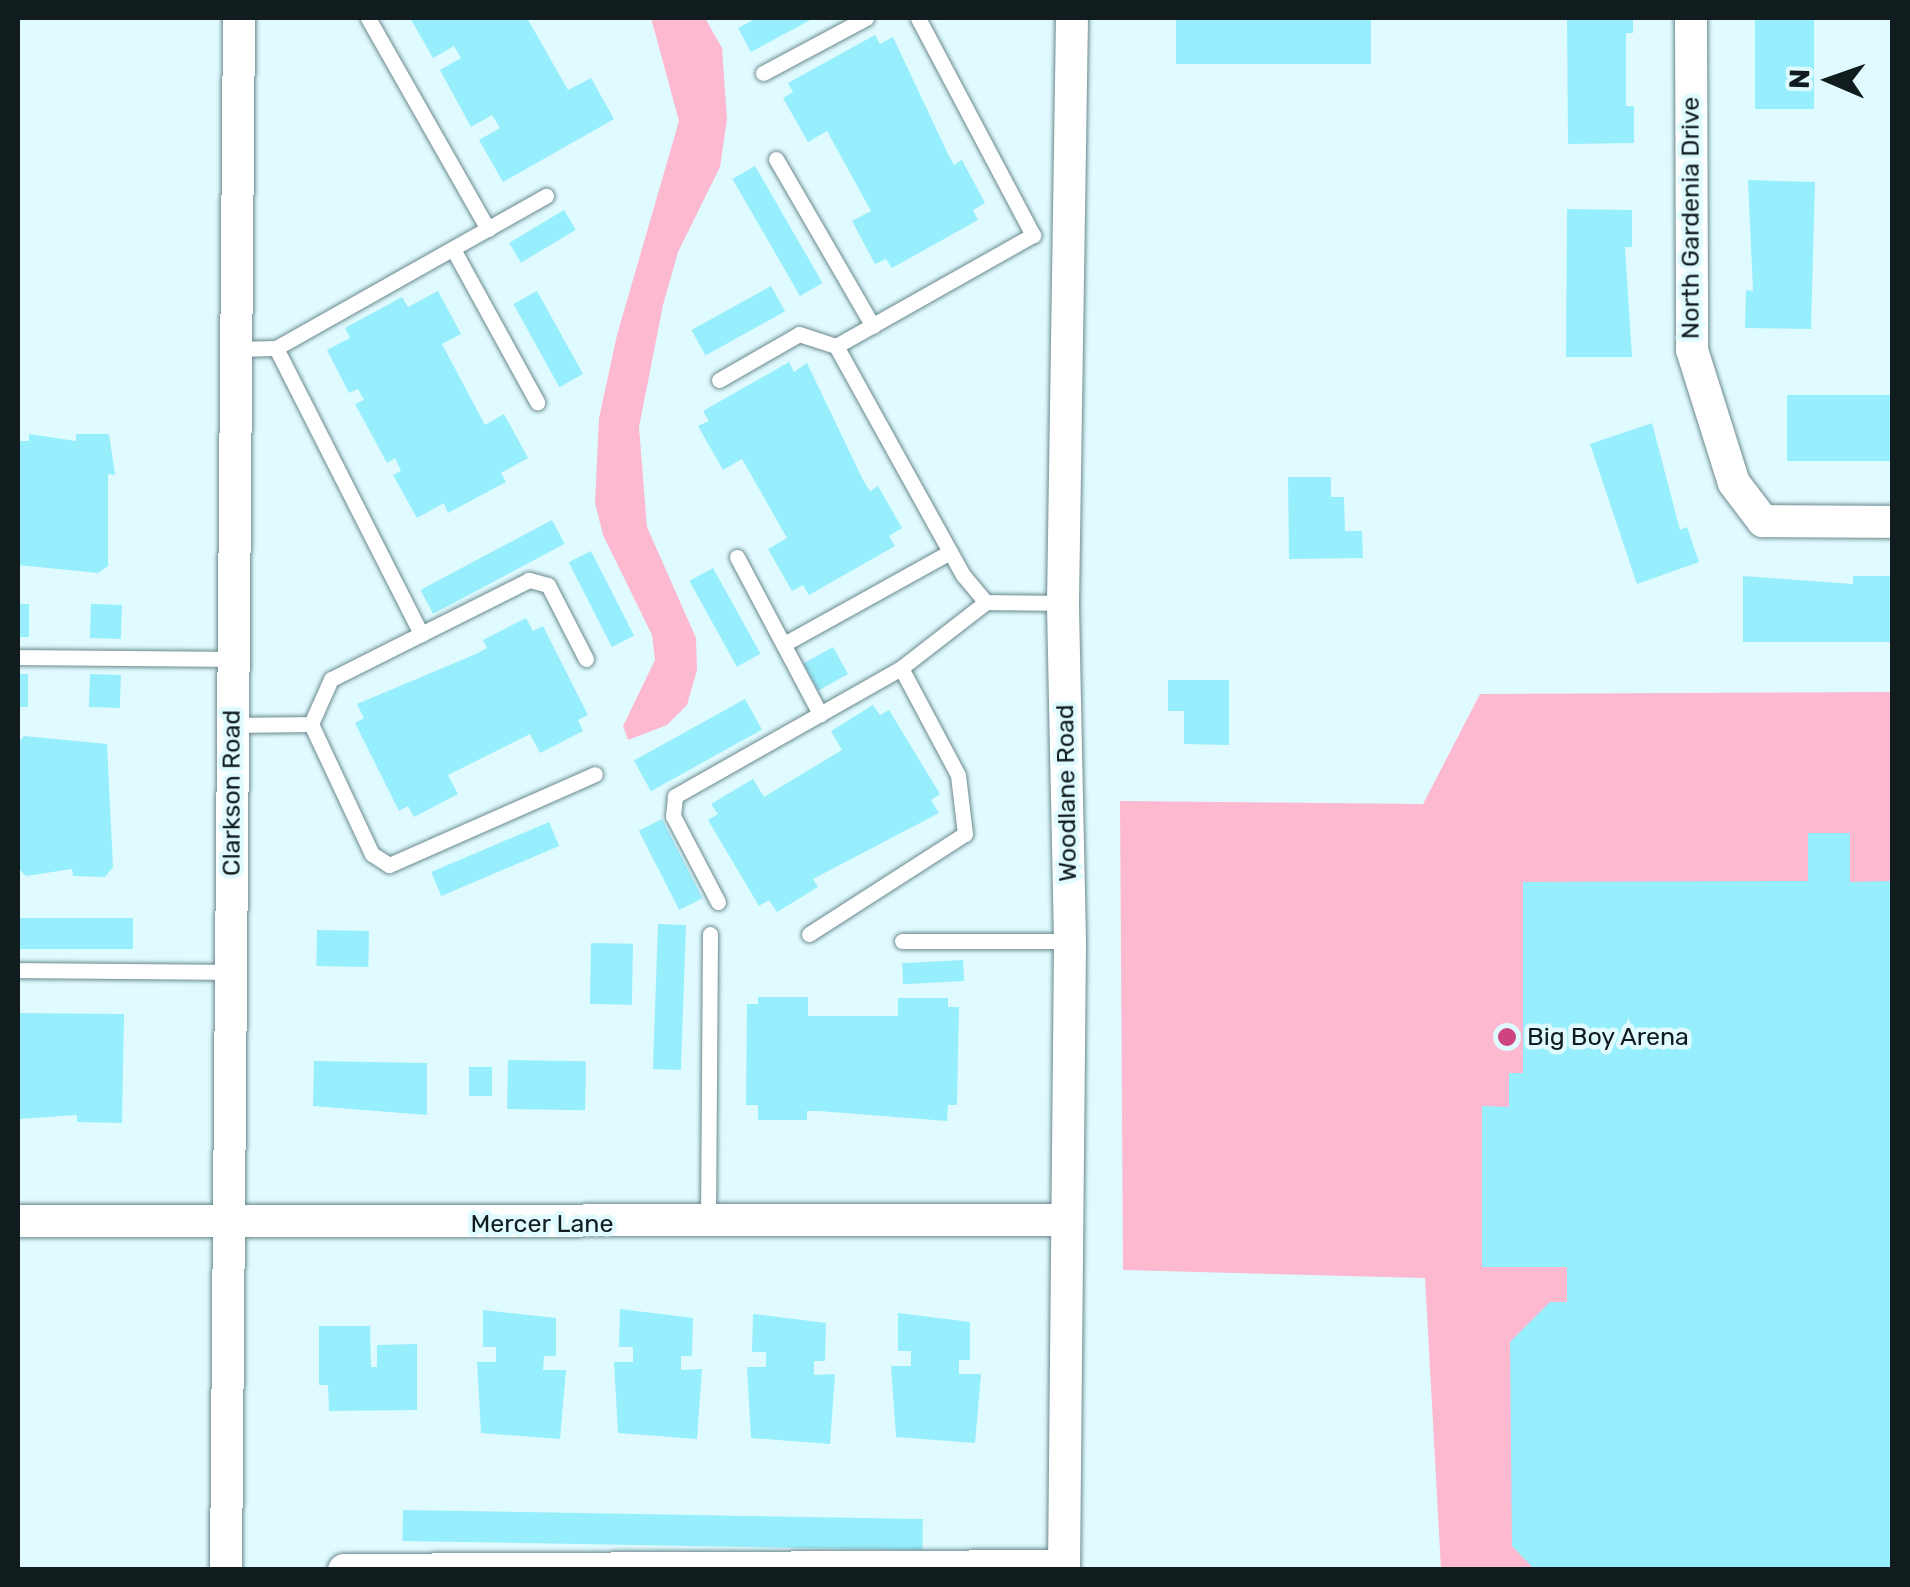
<!DOCTYPE html>
<html>
<head>
<meta charset="utf-8">
<style>
	body { margin:0 }
	#map { position:relative; width:1910px; height:1587px; overflow:hidden; background:#e0fbff; font-family:Rubik,sans-serif }
	div>[style] { position:absolute }
	.green>* { inset:0; background:#fcb9cf }
	.building>* { inset:0; background:#97eefc; transform-origin:0 0 }
	.roads { filter:drop-shadow(0 0 2px #6a898e) drop-shadow(0 0 2px #6a898e) }
	.service>* { height:15px; margin:-7.5px; padding:0 7.5px; transform-origin:7.5px; border-radius:7.5px; background:#fff }
	.minor>* { height:32px; margin:-16px; padding:0 16px; transform-origin:16px; border-radius:16px; background:#fff }
	.dots>* { width:28px; height:28px; translate:-50% -50%; box-sizing:border-box; border:5px solid #e0fbff; border-radius:50% }
	span { translate:-50% -50%; white-space:nowrap; text-align:center; line-height:1.15; -webkit-text-stroke:9px #e0fbff; paint-order:stroke }
	.street-label { font-size:25px; color:#101c1e }
	.poi-label { font-size:25px; color:#101c1e }
	.left { translate:0 -50%; text-align:left }
	.frame { position:absolute; inset:0; border:20px solid #101c1e; pointer-events:none }
	.north { position:absolute; left:1780px; top:30px; width:100px; height:100px; -webkit-text-stroke:8px #e0fbff; paint-order:stroke; rotate:272deg; font-size:28px; font-weight:700; line-height:40px; text-align:center; color:#101c1e }
	.north::after { content:''; display:block; margin:auto; width:35px; height:45px; background:#101c1e; clip-path:polygon(50% 0,100% 100%,50% 72%,0 100%) }
</style>
</head>
<body>
<div id="map">
	<div class="green">
		<i style="clip-path:polygon(651px 18px,705px 18px,722px 48px,727px 119px,720px 167px,678px 252px,663px 305px,639px 427px,647px 527px,696px 638px,697px 670px,687px 705px,667px 725px,628px 740px,623px 726px,655px 660px,652px 635px,603px 535px,595px 503px,599px 418px,617px 335px,679px 121px)"></i>
		<i style="clip-path:polygon(1892px 692px,1892px 1569px,1441px 1569px,1425px 1278px,1123px 1270px,1120px 801px,1423px 804px,1480px 694px)"></i>
	</div>
	<div class="building">
		<i style="clip-path:polygon(410px 18px,527px 18px,568px 90px,591px 78px,614px 119px,503px 182px,479px 140px,500px 128px,492px 115px,471px 127px,440px 70px,461px 58px,454px 46px,433px 58px)"></i>
		<i style="clip-path:polygon(757px 18px,814px 18px,751px 52px,738px 28px)"></i>
		<i style="left:1176px;top:18px;width:195px;height:46px"></i>
		<i style="clip-path:polygon(1567px 18px,1633px 18px,1633px 33px,1626px 33px,1626px 106px,1634px 106px,1634px 143px,1568px 144px)"></i>
		<i style="left:1755px;top:18px;width:59px;height:91px"></i>
		<i style="clip-path:polygon(875px 35px,880px 44px,893px 37px,948px 154px,954px 165px,962px 160px,985px 203px,973px 210px,978px 220px,892px 268px,886px 259px,875px 264px,852px 221px,871px 211px,827px 131px,808px 142px,783px 98px,793px 92px,788px 83px)"></i>
		<i style="left:755px;top:166px;width:135px;height:26px;rotate:60deg"></i>
		<i style="clip-path:polygon(1748px 180px,1815px 182px,1811px 329px,1745px 328px,1746px 290px,1753px 291px)"></i>
		<i style="clip-path:polygon(1567px 209px,1632px 210px,1632px 247px,1625px 247px,1632px 357px,1566px 357px)"></i>
		<i style="left:564px;top:210px;width:23px;height:64px;rotate:59deg"></i>
		<i style="left:771px;top:286px;width:29px;height:91px;rotate:61deg"></i>
		<i style="clip-path:polygon(438px 291px,461px 334px,442px 344px,485px 425px,504px 414px,528px 458px,501px 473px,506px 482px,448px 513px,444px 503px,417px 518px,393px 475px,401px 471px,395px 458px,387px 463px,355px 404px,364px 400px,358px 389px,349px 393px,327px 350px,350px 338px,345px 328px,402px 297px,408px 307px)"></i>
		<i style="left:537px;top:291px;width:95px;height:27px;rotate:61deg"></i>
		<i style="clip-path:polygon(789px 362px,794px 372px,807px 363px,863px 480px,870px 491px,878px 486px,902px 528px,889px 536px,895px 546px,809px 595px,803px 585px,792px 591px,768px 549px,787px 538px,742px 459px,723px 470px,698px 426px,709px 421px,703px 411px)"></i>
		<i style="left:1787px;top:395px;width:105px;height:66px"></i>
		<i style="clip-path:polygon(1652px 423px,1680px 530px,1687px 527px,1699px 562px,1637px 584px,1590px 444px)"></i>
		<i style="clip-path:polygon(29px 434px,76px 441px,76px 434px,109px 434px,115px 475px,108px 474px,108px 566px,98px 573px,18px 565px,18px 441px,29px 441px)"></i>
		<i style="clip-path:polygon(1288px 477px,1331px 477px,1331px 497px,1344px 497px,1345px 531px,1362px 531px,1363px 558px,1289px 559px)"></i>
		<i style="left:552px;top:520px;width:27px;height:149px;rotate:62deg"></i>
		<i style="left:591px;top:551px;width:95px;height:25px;rotate:63deg"></i>
		<i style="left:713px;top:568px;width:98px;height:27px;rotate:61deg"></i>
		<i style="clip-path:polygon(1743px 576px,1853px 584px,1853px 576px,1890px 576px,1890px 642px,1743px 642px)"></i>
		<i style="left:18px;top:604px;width:11px;height:33px"></i>
		<i style="left:91px;top:604px;width:31px;height:34px;rotate:2deg"></i>
		<i style="clip-path:polygon(526px 618px,533px 631px,543px 626px,588px 715px,578px 720px,583px 731px,540px 753px,530px 734px,448px 775px,458px 794px,414px 817px,408px 806px,399px 811px,355px 723px,364px 718px,357px 704px,476px 654px,487px 648px,483px 640px)"></i>
		<i style="left:833px;top:647px;width:31px;height:34px;rotate:61deg"></i>
		<i style="left:18px;top:674px;width:10px;height:33px"></i>
		<i style="left:90px;top:674px;width:31px;height:33px;rotate:2deg"></i>
		<i style="clip-path:polygon(1168px 680px,1229px 680px,1229px 745px,1184px 744px,1184px 711px,1168px 711px)"></i>
		<i style="left:745px;top:699px;width:35px;height:127px;rotate:61deg"></i>
		<i style="clip-path:polygon(873px 705px,880px 715px,889px 710px,940px 794px,931px 800px,939px 813px,813px 879px,818px 887px,777px 912px,769px 900px,759px 906px,708px 820px,718px 814px,711px 804px,753px 779px,764px 797px,842px 750px,831px 731px)"></i>
		<i style="clip-path:polygon(24px 736px,107px 744px,113px 867px,105px 877px,73px 876px,72px 869px,26px 876px,18px 868px,18px 743px)"></i>
		<i style="left:662px;top:819px;width:89px;height:26px;rotate:63deg"></i>
		<i style="left:549px;top:822px;width:26px;height:128px;rotate:67deg"></i>
		<i style="clip-path:polygon(1808px 833px,1850px 833px,1850px 882px,1892px 881px,1892px 1570px,1535px 1570px,1512px 1546px,1510px 1342px,1550px 1302px,1567px 1302px,1567px 1267px,1482px 1267px,1482px 1106px,1509px 1107px,1509px 1073px,1523px 1073px,1523px 882px,1808px 881px)"></i>
		<i style="left:18px;top:918px;width:115px;height:31px"></i>
		<i style="left:658px;top:924px;width:28px;height:145px;rotate:2deg"></i>
		<i style="left:317px;top:930px;width:52px;height:36px;rotate:1deg"></i>
		<i style="left:591px;top:943px;width:42px;height:61px;rotate:1deg"></i>
		<i style="left:963px;top:960px;width:21px;height:61px;rotate:87deg"></i>
		<i style="clip-path:polygon(758px 997px,808px 997px,808px 1016px,898px 1016px,898px 998px,948px 998px,948px 1007px,959px 1007px,957px 1105px,948px 1105px,947px 1121px,819px 1111px,807px 1111px,807px 1120px,758px 1120px,758px 1105px,746px 1105px,747px 1004px,758px 1004px)"></i>
		<i style="clip-path:polygon(18px 1013px,124px 1014px,122px 1123px,77px 1122px,77px 1115px,18px 1119px)"></i>
		<i style="left:508px;top:1060px;width:78px;height:49px;rotate:1deg"></i>
		<i style="clip-path:polygon(314px 1061px,427px 1063px,427px 1115px,313px 1106px)"></i>
		<i style="left:469px;top:1067px;width:23px;height:29px"></i>
		<i style="clip-path:polygon(620px 1309px,693px 1318px,692px 1356px,681px 1356px,681px 1370px,702px 1369px,697px 1439px,618px 1433px,614px 1362px,633px 1362px,633px 1347px,619px 1347px)"></i>
		<i style="clip-path:polygon(483px 1310px,556px 1318px,556px 1356px,544px 1356px,543px 1370px,566px 1370px,560px 1439px,481px 1433px,477px 1362px,496px 1362px,496px 1347px,483px 1347px)"></i>
		<i style="clip-path:polygon(898px 1313px,970px 1322px,970px 1360px,959px 1360px,959px 1374px,981px 1374px,975px 1443px,896px 1437px,891px 1366px,911px 1366px,911px 1351px,898px 1351px)"></i>
		<i style="clip-path:polygon(753px 1314px,826px 1323px,825px 1361px,814px 1361px,814px 1375px,835px 1374px,830px 1444px,751px 1438px,747px 1367px,766px 1367px,766px 1352px,752px 1352px)"></i>
		<i style="clip-path:polygon(319px 1326px,370px 1326px,371px 1367px,377px 1367px,377px 1345px,417px 1344px,417px 1410px,329px 1411px,328px 1385px,319px 1385px)"></i>
		<i style="left:403px;top:1510px;width:520px;height:31px;rotate:1deg"></i>
	</div>
	<div class="roads">
		<div class="service">
			<i style="left:368px;top:18px;width:243px;rotate:60.4deg"></i>
			<i style="left:918px;top:18px;width:246px;rotate:62.1deg"></i>
			<i style="left:1033px;top:235px;width:226px;rotate:150.6deg"></i>
			<i style="left:836px;top:346px;width:262px;rotate:61deg"></i>
			<i style="left:963px;top:575px;width:35px;rotate:50deg"></i>
			<i style="left:986px;top:602px;width:77px;rotate:0.7deg"></i>
			<i style="left:763px;top:73px;width:117px;rotate:-28.1deg"></i>
			<i style="left:776px;top:159px;width:193px;rotate:59.9deg"></i>
			<i style="left:453px;top:249px;width:175px;rotate:61.2deg"></i>
			<i style="left:276px;top:348px;width:310px;rotate:-29.4deg"></i>
			<i style="left:236px;top:349px;width:40px;rotate:-1.4deg"></i>
			<i style="left:276px;top:348px;width:321px;rotate:63.1deg"></i>
			<i style="left:719px;top:380px;width:92px;rotate:-29.9deg"></i>
			<i style="left:799px;top:334px;width:39px;rotate:18deg"></i>
			<i style="left:737px;top:557px;width:178px;rotate:62.1deg"></i>
			<i style="left:784px;top:644px;width:190px;rotate:-29deg"></i>
			<i style="left:18px;top:657px;width:215px;rotate:0.5deg"></i>
			<i style="left:586px;top:659px;width:83px;rotate:-117.2deg"></i>
			<i style="left:548px;top:585px;width:20px;rotate:-165deg"></i>
			<i style="left:529px;top:580px;width:221px;rotate:153.4deg"></i>
			<i style="left:331px;top:679px;width:49px;rotate:114deg"></i>
			<i style="left:311px;top:724px;width:144px;rotate:64.9deg"></i>
			<i style="left:372px;top:854px;width:20px;rotate:33deg"></i>
			<i style="left:389px;top:865px;width:225px;rotate:-23.8deg"></i>
			<i style="left:233px;top:725px;width:78px;rotate:-0.7deg"></i>
			<i style="left:718px;top:902px;width:97px;rotate:-117.6deg"></i>
			<i style="left:673px;top:816px;width:20px;rotate:-84deg"></i>
			<i style="left:675px;top:796px;width:260px;rotate:-29.5deg"></i>
			<i style="left:901px;top:668px;width:108px;rotate:-37.8deg"></i>
			<i style="left:809px;top:934px;width:185px;rotate:-32.7deg"></i>
			<i style="left:965px;top:834px;width:59px;rotate:-96.8deg"></i>
			<i style="left:958px;top:775px;width:121px;rotate:-118deg"></i>
			<i style="left:902px;top:941px;width:168px"></i>
			<i style="left:18px;top:970px;width:213px;rotate:0.5deg"></i>
			<i style="left:708px;top:1221px;width:287px;rotate:-89.6deg"></i>
		</div>
		<div class="minor">
			<i style="left:1691px;top:18px;width:332px;rotate:89.8deg"></i>
			<i style="left:1692px;top:350px;width:139px;rotate:72.5deg"></i>
			<i style="left:1734px;top:483px;width:48px;rotate:52.7deg"></i>
			<i style="left:1763px;top:521px;width:129px;rotate:0.4deg"></i>
			<i style="left:18px;top:1221px;width:1049px;rotate:-0.05deg"></i>
			<i style="left:226px;top:1570px;width:1552px;rotate:-89.52deg"></i>
			<i style="left:344px;top:1570px;width:720px;rotate:-0.32deg"></i>
			<i style="left:1064px;top:1570px;width:629px;rotate:-89.45deg"></i>
			<i style="left:1070px;top:941px;width:338px;rotate:-91.2deg"></i>
			<i style="left:1063px;top:603px;width:585px;rotate:-89.12deg"></i>
		</div>
	</div>
	<div class="dots">
		<i style="left:1507px;top:1037px;background:#cd447f"></i>
	</div>
	<div class="street-label">
		<span style="left:1691px;top:218px;rotate:-90deg">North Gardenia Drive</span>
		<span style="left:232px;top:793px;rotate:-90deg">Clarkson Road</span>
		<span style="left:1067px;top:793px;rotate:-91deg">Woodlane Road</span>
		<span style="left:542px;top:1224px">Mercer Lane</span>
	</div>
	<div class="poi-label">
		<span class="left" style="left:1527px;top:1037px">Big Boy Arena</span>
	</div>
	<div class="frame"></div>
	<div class="north">N</div>
</div>
</body>
</html>
